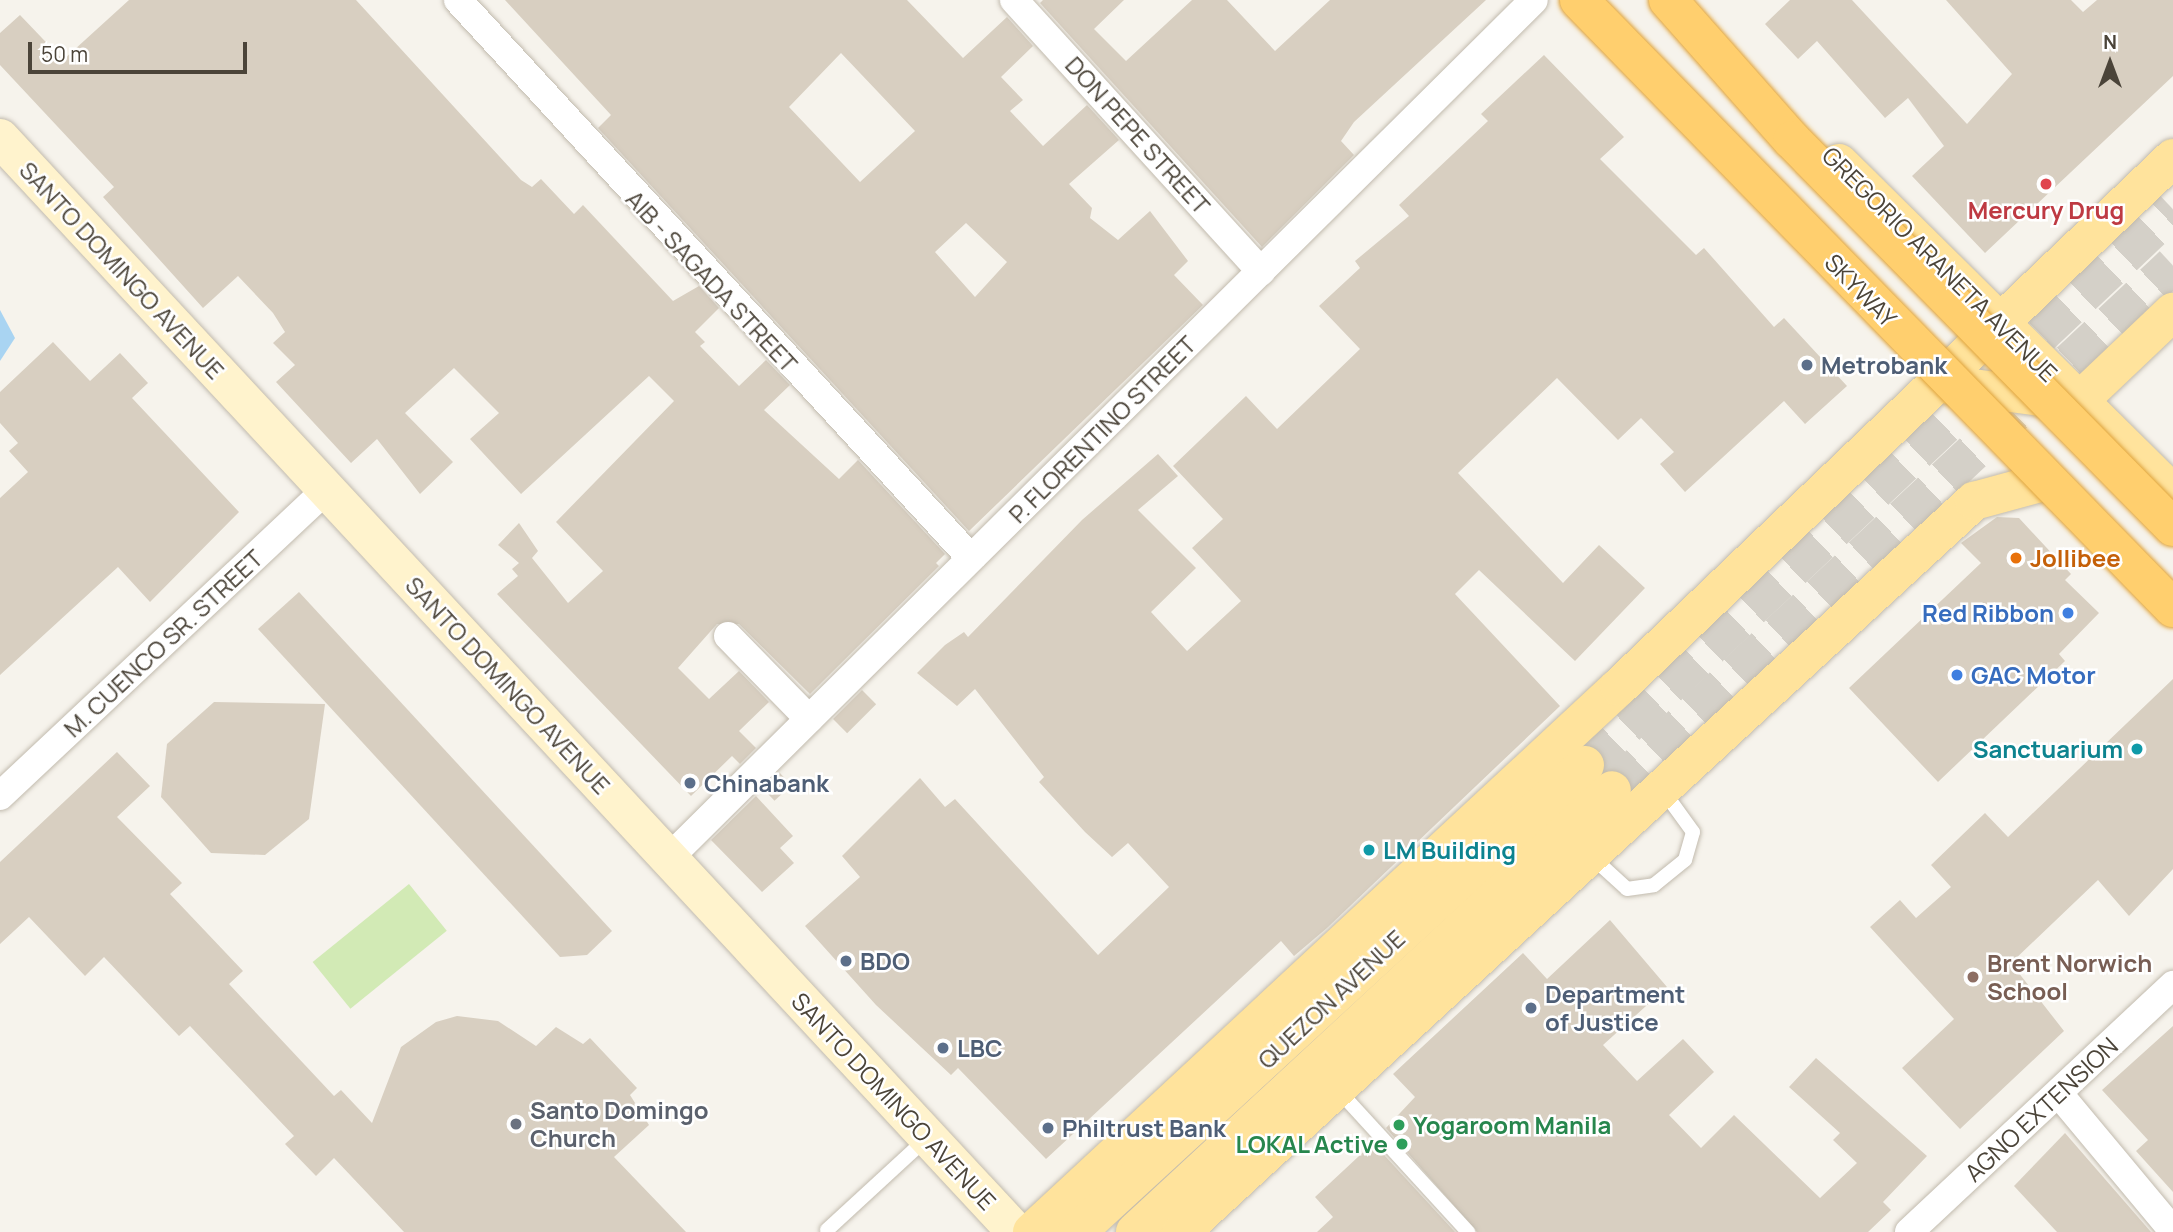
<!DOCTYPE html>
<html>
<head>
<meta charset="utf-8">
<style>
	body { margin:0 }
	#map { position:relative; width:2173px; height:1232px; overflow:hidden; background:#f6f3ec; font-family:Manrope,sans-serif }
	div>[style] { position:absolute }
	.green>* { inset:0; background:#d2eab5; transform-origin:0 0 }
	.water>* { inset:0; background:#a9d4f2 }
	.building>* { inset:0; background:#d8cfc1; transform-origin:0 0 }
	.primary-tunnel>* { height:38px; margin-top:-19px; transform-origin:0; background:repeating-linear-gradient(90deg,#d4d0c8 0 38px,transparent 0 57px) }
	.roads { filter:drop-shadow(0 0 2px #c2bbae) drop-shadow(0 0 2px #c2bbae) }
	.lane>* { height:14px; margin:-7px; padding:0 7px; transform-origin:7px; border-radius:7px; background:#fff }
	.street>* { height:28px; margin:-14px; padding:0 14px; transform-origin:14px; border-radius:14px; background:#fff }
	.secondary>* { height:38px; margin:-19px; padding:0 19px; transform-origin:19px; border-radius:19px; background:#fff3cd }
	.primary>* { height:38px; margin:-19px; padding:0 19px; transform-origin:19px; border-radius:19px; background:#ffe39c }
	.bridges { filter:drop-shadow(0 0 2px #e0a43c) drop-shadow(0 0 2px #e0a43c) }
	.highway-bridge>* { height:38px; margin:-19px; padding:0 19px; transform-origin:19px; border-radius:19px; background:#ffcf6e }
	.dots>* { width:19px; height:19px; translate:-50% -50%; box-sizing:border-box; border:4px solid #fff; border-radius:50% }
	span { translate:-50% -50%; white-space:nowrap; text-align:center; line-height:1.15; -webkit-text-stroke:5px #fff; paint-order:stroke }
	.street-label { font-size:24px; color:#4b4439 }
	.health-label { font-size:24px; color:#be3a42; font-weight:700 }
	.service-label { font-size:24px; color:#4e5e75; font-weight:700 }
	.left { translate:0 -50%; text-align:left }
	.food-label { font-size:24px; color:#c56008; font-weight:700 }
	.shop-label { font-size:24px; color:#366cbe; font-weight:700 }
	.right { translate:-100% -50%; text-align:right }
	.culture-label { font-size:24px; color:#0d838f; font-weight:700 }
	.education-label { font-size:24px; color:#785e54; font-weight:700 }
	.worship-label { font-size:24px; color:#5b616d; font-weight:700 }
	.leisure-label { font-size:24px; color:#27864d; font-weight:700 }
	.north { position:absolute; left:2075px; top:28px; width:70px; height:70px; -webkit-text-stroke:5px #fff; paint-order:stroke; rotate:0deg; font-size:19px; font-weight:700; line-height:28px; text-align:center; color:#4b4439 }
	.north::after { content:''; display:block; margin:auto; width:24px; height:32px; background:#4b4439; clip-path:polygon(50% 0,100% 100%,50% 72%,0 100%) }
	.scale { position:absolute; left:28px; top:42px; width:219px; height:32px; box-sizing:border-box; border:4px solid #4b4439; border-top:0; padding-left:9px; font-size:21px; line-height:24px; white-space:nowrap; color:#4b4439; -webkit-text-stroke:5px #fff; paint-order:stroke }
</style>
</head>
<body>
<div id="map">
	<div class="green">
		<i style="left:409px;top:884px;width:60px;height:124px;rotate:51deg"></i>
	</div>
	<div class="water">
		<i style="clip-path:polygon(0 310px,15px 338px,0 361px)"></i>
	</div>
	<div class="building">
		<i style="clip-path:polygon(129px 0,356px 0,521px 180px,532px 187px,541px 179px,574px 214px,583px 205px,673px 301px,699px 286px,719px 308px,695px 332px,705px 342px,700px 346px,739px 386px,766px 360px,790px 385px,764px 410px,839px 479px,858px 460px,945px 554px,936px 563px,939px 566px,810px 694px,739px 624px,717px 624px,678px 668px,709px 699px,739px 671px,769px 702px,739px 731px,756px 748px,740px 764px,732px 756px,691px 796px,497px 594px,518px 576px,512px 569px,519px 563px,498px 545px,519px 523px,538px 551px,532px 558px,568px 603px,603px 571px,556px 522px,674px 401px,649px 376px,521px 494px,470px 439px,499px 413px,454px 368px,405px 413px,453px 462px,420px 494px,377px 439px,351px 463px,276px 382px,295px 365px,273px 343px,285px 332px,273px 313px,238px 276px,203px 308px,103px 197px,114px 187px,0 65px,0 33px,20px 15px,63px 60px)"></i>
		<i style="clip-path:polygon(evenodd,505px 0,907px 0,963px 58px,1007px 17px,1033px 46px,1001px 77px,1023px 100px,1010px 111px,1043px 146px,1087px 105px,1119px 140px,1069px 184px,1092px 208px,1090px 218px,1118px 240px,1150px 211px,1188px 261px,1174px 275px,1203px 305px,969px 531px,598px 128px,611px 115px,505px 0,841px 53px,915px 131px,860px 182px,789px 107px,841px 53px,505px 0,966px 223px,1007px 262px,975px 297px,935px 252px,966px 223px)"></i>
		<i style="clip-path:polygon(1043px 0,1124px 0,1094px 29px,1126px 61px,1192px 0,1227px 0,1275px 51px,1330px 0,1486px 0,1354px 122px,1341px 141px,1354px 155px,1262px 247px,1040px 3px)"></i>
		<i style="clip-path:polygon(1790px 0,1852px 0,1967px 124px,2012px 74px,1946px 0,2071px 0,2083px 12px,2097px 0,2173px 0,2173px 76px,1985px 253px,1912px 176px,1944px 146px,1908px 98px,1885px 118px,1817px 41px,1798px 59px,1765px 24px)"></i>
		<i style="clip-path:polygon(1544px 55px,1624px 137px,1600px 159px,1696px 255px,1704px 248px,1774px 327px,1784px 318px,1847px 386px,1805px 424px,1784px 401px,1685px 492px,1660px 464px,1674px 452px,1641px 418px,1618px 440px,1557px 378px,1458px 473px,1563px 583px,1599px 545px,1645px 588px,1575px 661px,1479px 570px,1455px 594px,1560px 706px,1327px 928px,1294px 956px,1281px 941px,1046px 1159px,958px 1068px,951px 1075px,876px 1005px,805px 926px,860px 877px,842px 856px,920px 778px,945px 807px,955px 799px,1098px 955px,1169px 887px,1128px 843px,1112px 857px,1085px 832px,1039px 782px,1044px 777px,975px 689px,957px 706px,917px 673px,945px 645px,964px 632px,968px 637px,1082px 520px,1158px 454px,1178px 476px,1138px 510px,1196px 568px,1151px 612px,1187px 651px,1241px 601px,1192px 548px,1223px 519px,1173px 466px,1246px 396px,1277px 429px,1360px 349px,1319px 306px,1360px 268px,1355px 261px,1409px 216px,1399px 205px,1488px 121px,1481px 114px)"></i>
		<i style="clip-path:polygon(53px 342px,90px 381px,120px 353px,148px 383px,132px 398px,239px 512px,150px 602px,118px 567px,0 675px,0 498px,28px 472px,9px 451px,18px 443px,0 423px,0 392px)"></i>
		<i style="clip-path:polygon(1997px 517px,2019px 518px,2071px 574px,2065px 580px,2099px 613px,2059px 654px,2065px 661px,1938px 782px,1849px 688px,1981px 563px,1961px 543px)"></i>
		<i style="clip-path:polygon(299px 592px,612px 931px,587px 955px,560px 957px,258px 629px)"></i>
		<i style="clip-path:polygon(2173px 679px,2173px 869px,2129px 916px,2098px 880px,2011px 963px,2064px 1031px,1960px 1129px,1902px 1068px,1954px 1019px,1870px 927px,1900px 900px,1916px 918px,1951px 887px,1931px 865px,1985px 813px,2008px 837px)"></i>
		<i style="left:862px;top:690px;width:20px;height:41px;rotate:45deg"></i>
		<i style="clip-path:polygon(214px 702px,325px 704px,309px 819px,265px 855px,211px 853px,161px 797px,167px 744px)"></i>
		<i style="clip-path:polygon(117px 752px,150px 786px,117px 817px,182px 883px,170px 894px,243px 971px,229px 984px,334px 1096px,341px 1090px,372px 1123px,401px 1047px,436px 1022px,457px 1016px,498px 1021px,536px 1046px,556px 1027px,583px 1044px,590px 1038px,637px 1088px,630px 1095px,649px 1125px,614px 1157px,686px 1232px,404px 1232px,334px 1158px,316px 1176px,285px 1144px,294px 1136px,190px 1026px,179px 1036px,104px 957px,85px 976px,29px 917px,0 944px,0 862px)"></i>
		<i style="left:779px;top:772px;width:18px;height:23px;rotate:47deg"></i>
		<i style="clip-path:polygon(756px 796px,793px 836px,780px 848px,794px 863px,762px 892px,711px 840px)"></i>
		<i style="clip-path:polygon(1610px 920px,1667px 987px,1603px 1045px,1637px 1081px,1683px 1039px,1714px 1072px,1669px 1115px,1701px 1148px,1734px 1115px,1820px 1198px,1857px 1163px,1833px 1140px,1840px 1133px,1789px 1087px,1816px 1058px,1927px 1156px,1883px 1202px,1891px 1210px,1868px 1232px,1477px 1232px,1386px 1128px,1415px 1097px,1393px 1074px,1523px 953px,1547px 979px)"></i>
		<i style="clip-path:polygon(2173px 1026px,2173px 1192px,2136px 1151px,2148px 1140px,2102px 1090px)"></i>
		<i style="clip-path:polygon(2065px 1133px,2151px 1232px,2057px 1232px,2014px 1186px)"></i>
		<i style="clip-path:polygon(1373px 1143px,1455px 1232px,1317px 1232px,1333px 1217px,1315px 1197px)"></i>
	</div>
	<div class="primary-tunnel">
		<i style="left:1585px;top:765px;width:809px;rotate:-43.35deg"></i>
		<i style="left:1612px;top:790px;width:768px;rotate:-43.1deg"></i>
	</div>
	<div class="roads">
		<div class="lane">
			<i style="left:1592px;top:857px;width:47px;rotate:42.4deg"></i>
			<i style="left:1627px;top:889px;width:27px;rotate:-8deg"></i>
			<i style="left:1654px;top:885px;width:40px;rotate:-39deg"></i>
			<i style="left:1685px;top:860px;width:29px;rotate:-74deg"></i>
			<i style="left:1693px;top:832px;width:49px;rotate:-125.9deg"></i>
			<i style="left:1338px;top:1090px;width:193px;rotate:47.5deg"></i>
			<i style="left:827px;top:1230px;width:136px;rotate:-42.6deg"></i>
		</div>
		<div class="street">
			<i style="left:458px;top:0;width:758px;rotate:47.41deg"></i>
			<i style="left:1014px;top:0;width:367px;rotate:47.7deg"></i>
			<i style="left:728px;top:636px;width:116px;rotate:45.7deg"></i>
			<i style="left:0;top:796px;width:447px;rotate:-43.2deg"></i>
			<i style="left:669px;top:858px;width:1218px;rotate:-44.77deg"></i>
			<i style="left:2059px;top:1094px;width:178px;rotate:50.2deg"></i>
			<i style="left:1909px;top:1232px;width:362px;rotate:-43.1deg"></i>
		</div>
		<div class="secondary">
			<i style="left:0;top:138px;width:1493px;rotate:47.12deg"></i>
		</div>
		<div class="primary">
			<i style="left:1839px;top:163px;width:470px;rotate:44.7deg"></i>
			<i style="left:1935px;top:383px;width:131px;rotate:7.5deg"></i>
			<i style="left:2078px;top:402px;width:131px;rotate:-43.5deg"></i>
			<i style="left:1032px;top:1232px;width:801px;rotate:-42.88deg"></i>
			<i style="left:1619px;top:687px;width:766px;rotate:-43.68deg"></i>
			<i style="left:1077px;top:1232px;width:690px;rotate:-42.59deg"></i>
			<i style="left:1135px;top:1232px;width:650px;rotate:-42.82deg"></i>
			<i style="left:1181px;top:1232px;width:1079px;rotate:-42.67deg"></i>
			<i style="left:1974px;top:501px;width:64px;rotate:-15.3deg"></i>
		</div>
	</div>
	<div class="bridges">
		<div class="highway-bridge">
			<i style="left:1579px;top:0;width:850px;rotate:45.67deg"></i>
			<i style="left:1668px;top:0;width:187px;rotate:48.5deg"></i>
			<i style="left:1792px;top:140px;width:543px;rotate:45.45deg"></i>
		</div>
	</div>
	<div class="dots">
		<i style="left:2046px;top:184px;background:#e0444e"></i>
		<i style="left:1807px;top:365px;background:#5c6f8a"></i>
		<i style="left:2016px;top:558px;background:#e8710a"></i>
		<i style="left:2068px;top:613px;background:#3f7fe0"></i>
		<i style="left:1957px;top:675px;background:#3f7fe0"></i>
		<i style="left:2137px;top:749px;background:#0f9aa8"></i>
		<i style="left:690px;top:783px;background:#5c6f8a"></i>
		<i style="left:1369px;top:850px;background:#0f9aa8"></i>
		<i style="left:846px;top:961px;background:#5c6f8a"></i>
		<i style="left:1973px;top:977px;background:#8d6e63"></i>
		<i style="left:1531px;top:1008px;background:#5c6f8a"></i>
		<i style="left:943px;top:1048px;background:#5c6f8a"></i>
		<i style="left:516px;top:1124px;background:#6b7280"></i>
		<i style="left:1399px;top:1125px;background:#2e9e5b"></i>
		<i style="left:1048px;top:1128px;background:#5c6f8a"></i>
		<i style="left:1402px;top:1144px;background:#2e9e5b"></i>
	</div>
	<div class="street-label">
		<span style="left:1138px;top:135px;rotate:48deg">DON PEPE STREET</span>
		<span style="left:1940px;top:264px;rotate:45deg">GREGORIO ARANETA AVENUE</span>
		<span style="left:122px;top:270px;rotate:47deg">SANTO DOMINGO AVENUE</span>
		<span style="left:712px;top:281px;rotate:47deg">AIB - SAGADA STREET</span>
		<span style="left:1861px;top:290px;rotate:46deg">SKYWAY</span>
		<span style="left:1102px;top:429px;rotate:-45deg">P. FLORENTINO STREET</span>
		<span style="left:163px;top:643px;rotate:-43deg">M. CUENCO SR. STREET</span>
		<span style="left:508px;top:685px;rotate:47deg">SANTO DOMINGO AVENUE</span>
		<span style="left:1331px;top:999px;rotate:-43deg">QUEZON AVENUE</span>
		<span style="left:894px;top:1101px;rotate:47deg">SANTO DOMINGO AVENUE</span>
		<span style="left:2041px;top:1109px;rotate:-43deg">AGNO EXTENSION</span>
	</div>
	<div class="health-label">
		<span style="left:2046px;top:210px">Mercury Drug</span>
	</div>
	<div class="service-label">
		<span class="left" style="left:1821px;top:365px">Metrobank</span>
		<span class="left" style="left:704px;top:783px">Chinabank</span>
		<span class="left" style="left:860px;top:961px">BDO</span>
		<span class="left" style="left:1545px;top:1008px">Department<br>of Justice</span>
		<span class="left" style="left:957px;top:1048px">LBC</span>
		<span class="left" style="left:1062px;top:1128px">Philtrust Bank</span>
	</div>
	<div class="food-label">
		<span class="left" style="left:2030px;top:558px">Jollibee</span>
	</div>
	<div class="shop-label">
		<span class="right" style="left:2054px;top:613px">Red Ribbon</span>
		<span class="left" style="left:1971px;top:675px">GAC Motor</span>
	</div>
	<div class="culture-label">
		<span class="right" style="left:2123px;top:749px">Sanctuarium</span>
		<span class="left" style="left:1383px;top:850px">LM Building</span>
	</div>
	<div class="education-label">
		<span class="left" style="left:1987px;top:977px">Brent Norwich<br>School</span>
	</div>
	<div class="worship-label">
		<span class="left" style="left:530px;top:1124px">Santo Domingo<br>Church</span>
	</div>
	<div class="leisure-label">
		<span class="left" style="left:1413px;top:1125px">Yogaroom Manila</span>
		<span class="right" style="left:1388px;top:1144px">LOKAL Active</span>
	</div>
	<div class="north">N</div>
	<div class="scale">50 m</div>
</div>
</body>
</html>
